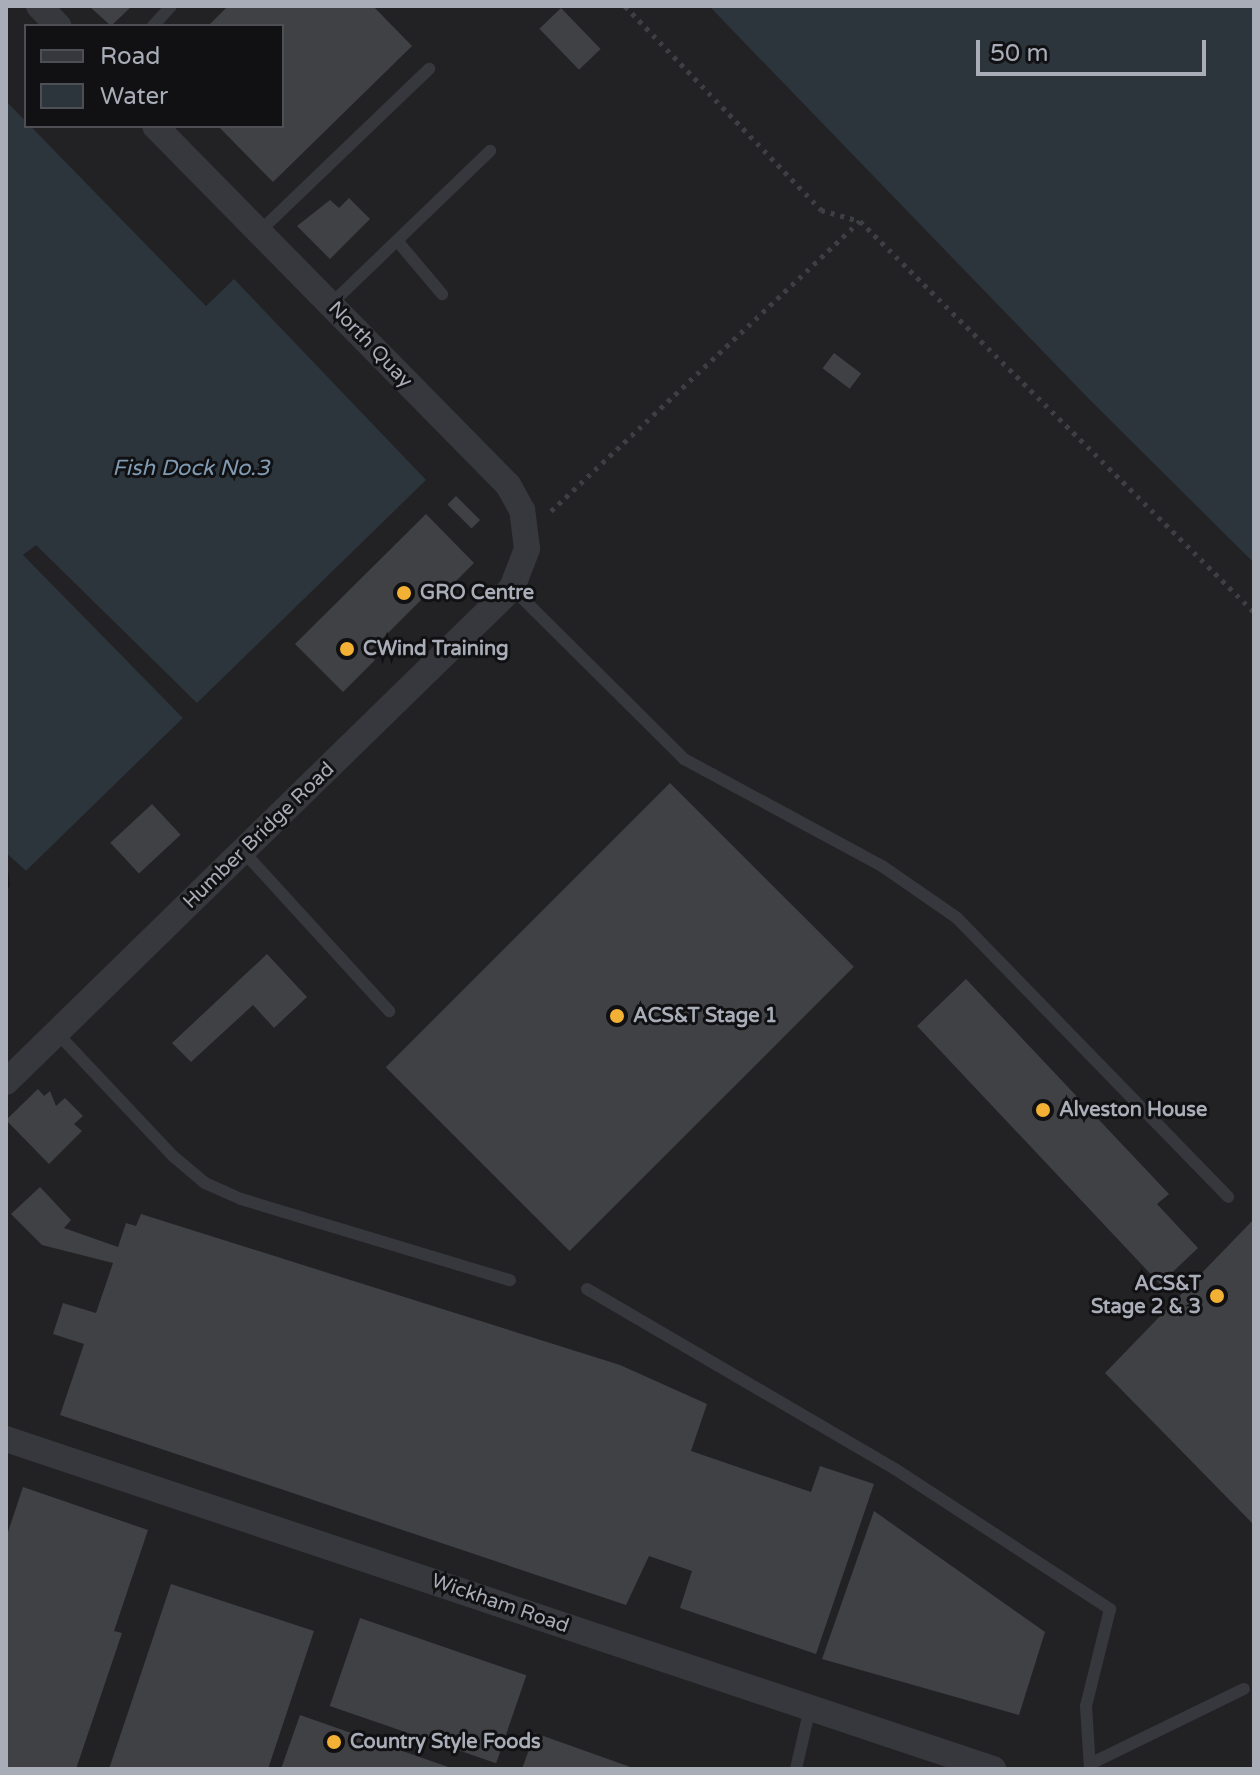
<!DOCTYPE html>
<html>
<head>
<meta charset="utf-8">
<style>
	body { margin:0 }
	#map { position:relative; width:1260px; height:1775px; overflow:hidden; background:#161618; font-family:"Varela Round",sans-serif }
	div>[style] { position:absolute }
	.built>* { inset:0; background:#222225 }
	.water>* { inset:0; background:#2c353c }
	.building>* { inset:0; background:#404145; transform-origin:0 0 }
	.path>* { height:5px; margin-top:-2.5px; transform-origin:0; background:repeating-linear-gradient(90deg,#3d3f44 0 4px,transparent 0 10px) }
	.lane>* { height:12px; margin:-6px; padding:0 6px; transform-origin:6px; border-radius:6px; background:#37383d }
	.street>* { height:26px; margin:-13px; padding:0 13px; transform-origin:13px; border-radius:13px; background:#37383d }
	.dots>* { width:22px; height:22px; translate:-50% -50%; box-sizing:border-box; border:4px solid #111113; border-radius:50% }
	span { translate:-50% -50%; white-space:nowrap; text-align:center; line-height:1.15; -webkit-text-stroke:6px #111113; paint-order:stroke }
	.street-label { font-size:20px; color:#a8adb8 }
	.poi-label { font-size:20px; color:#a8adb8; font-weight:700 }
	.left { translate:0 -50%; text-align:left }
	.right { translate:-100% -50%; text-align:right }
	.water-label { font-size:22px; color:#7f9bb3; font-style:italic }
	.frame { position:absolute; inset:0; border:8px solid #a8adb8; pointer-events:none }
	.legend { position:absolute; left:24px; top:24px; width:260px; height:104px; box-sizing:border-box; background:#111113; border:2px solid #4d4f55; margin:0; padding:10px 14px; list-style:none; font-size:24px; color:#a8adb8 }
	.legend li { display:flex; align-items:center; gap:16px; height:40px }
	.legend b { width:40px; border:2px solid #4d4f55 }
	.scale { position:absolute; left:976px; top:40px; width:230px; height:36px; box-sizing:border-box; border:4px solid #a8adb8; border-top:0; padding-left:10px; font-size:24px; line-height:28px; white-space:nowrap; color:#a8adb8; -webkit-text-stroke:6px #111113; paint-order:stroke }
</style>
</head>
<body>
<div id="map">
	<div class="built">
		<i style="clip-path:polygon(6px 6px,709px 6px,1254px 563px,1254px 1769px,6px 1769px,6px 891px,10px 886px,6px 853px,26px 871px,183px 718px,22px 556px,36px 544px,198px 703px,233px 280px,206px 306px,30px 126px,282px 126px,282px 26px,26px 26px,26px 122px,6px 101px)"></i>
	</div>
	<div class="water">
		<i style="clip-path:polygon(709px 6px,1254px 6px,1254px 563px,1089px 399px)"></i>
		<i style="clip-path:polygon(6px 101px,206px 306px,234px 279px,426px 480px,197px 703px,36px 545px,23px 555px,183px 718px,26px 871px,6px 853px)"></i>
	</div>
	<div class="building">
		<i style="clip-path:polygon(89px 6px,132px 6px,111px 26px)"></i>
		<i style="clip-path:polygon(228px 6px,373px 6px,412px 46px,273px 182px,218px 126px,282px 126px,282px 26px,208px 26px)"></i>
		<i style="left:561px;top:8px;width:57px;height:30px;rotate:46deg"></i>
		<i style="clip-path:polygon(349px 198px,370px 219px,330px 259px,297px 226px,330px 200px,339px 208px)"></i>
		<i style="left:834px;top:353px;width:34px;height:19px;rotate:37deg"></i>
		<i style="left:456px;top:496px;width:34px;height:12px;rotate:45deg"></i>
		<i style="clip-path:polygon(426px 514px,474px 563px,440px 597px,432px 589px,368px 653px,375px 660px,343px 692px,295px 644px)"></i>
		<i style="left:670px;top:783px;width:260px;height:402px;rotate:45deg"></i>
		<i style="left:152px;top:804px;width:42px;height:57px;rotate:47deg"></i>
		<i style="clip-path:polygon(267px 954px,307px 997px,274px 1028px,253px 1005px,191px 1062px,172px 1043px)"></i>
		<i style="clip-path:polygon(966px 979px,1169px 1194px,1157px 1204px,1198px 1248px,1160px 1284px,917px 1026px)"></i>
		<i style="clip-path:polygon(38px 1089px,44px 1096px,50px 1091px,56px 1106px,65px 1098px,83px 1116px,74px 1124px,82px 1131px,49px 1164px,6px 1120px)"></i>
		<i style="clip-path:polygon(40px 1187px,71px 1220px,64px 1228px,118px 1247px,126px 1223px,136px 1226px,141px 1214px,620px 1365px,707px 1404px,691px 1451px,811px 1492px,820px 1466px,874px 1484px,816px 1654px,680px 1608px,692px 1571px,649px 1556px,626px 1605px,60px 1415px,84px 1344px,53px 1334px,63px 1303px,96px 1313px,113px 1263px,42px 1245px,11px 1214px)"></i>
		<i style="clip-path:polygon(1254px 1219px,1254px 1525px,1105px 1373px)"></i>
		<i style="clip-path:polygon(23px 1487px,148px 1530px,114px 1631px,122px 1633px,76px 1769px,6px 1769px,6px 1538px)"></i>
		<i style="clip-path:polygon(874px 1511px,1045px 1632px,1019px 1715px,822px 1659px)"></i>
		<i style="clip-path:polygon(171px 1584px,314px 1631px,268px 1769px,109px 1769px)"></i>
		<i style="left:360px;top:1618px;width:176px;height:93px;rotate:19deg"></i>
		<i style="clip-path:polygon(300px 1715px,454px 1769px,281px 1769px)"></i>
		<i style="clip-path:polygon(535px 1733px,636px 1769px,522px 1769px)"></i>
	</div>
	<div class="path">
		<i style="left:625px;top:6px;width:283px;rotate:46.1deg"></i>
		<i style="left:821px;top:210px;width:40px;rotate:16deg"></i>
		<i style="left:551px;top:511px;width:424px;rotate:-43.2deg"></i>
		<i style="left:860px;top:221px;width:555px;rotate:44.78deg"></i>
	</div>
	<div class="lane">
		<i style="left:153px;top:26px;width:27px;rotate:-48deg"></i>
		<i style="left:259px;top:232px;width:236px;rotate:-43.8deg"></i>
		<i style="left:399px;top:243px;width:67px;rotate:49.9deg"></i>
		<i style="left:331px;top:304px;width:221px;rotate:-43.9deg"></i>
		<i style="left:512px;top:588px;width:243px;rotate:44.8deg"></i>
		<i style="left:684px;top:759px;width:225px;rotate:28.4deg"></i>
		<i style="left:882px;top:866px;width:91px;rotate:34.7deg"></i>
		<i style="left:957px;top:918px;width:389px;rotate:45.8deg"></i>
		<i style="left:243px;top:851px;width:217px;rotate:47.6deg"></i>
		<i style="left:57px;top:1033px;width:169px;rotate:46.7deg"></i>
		<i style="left:173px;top:1156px;width:42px;rotate:40.2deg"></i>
		<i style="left:205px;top:1183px;width:39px;rotate:24deg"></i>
		<i style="left:241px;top:1199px;width:281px;rotate:16.8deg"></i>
		<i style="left:587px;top:1289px;width:357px;rotate:30.3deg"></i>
		<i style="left:895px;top:1469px;width:257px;rotate:33.1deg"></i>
		<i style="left:1110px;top:1609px;width:100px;rotate:103.9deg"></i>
		<i style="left:1086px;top:1706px;width:63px;rotate:86.4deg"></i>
		<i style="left:1092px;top:1763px;width:169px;rotate:-26deg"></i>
		<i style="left:796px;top:1769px;width:63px;rotate:-77.1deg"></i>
	</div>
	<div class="street">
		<i style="left:39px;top:6px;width:28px;rotate:46deg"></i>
		<i style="left:6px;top:1082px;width:707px;rotate:-44.31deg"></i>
		<i style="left:512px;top:588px;width:42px;rotate:-69deg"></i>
		<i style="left:527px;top:549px;width:39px;rotate:-97deg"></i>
		<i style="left:522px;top:510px;width:29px;rotate:-119deg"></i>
		<i style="left:508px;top:485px;width:503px;rotate:-134.52deg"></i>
		<i style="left:6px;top:1439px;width:1041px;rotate:18.49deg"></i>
	</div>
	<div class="dots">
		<i style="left:404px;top:593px;background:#f2b134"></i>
		<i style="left:347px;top:649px;background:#f2b134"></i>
		<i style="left:617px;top:1016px;background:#f2b134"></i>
		<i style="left:1043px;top:1110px;background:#f2b134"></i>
		<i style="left:1217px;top:1296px;background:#f2b134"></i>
		<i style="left:334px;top:1742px;background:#f2b134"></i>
	</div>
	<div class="street-label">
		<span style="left:370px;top:345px;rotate:46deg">North Quay</span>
		<span style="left:259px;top:836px;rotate:-44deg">Humber Bridge Road</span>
		<span style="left:500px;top:1604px;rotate:19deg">Wickham Road</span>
	</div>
	<div class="poi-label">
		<span class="left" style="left:420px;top:593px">GRO Centre</span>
		<span class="left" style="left:363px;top:649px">CWind Training</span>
		<span class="left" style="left:633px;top:1016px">ACS&amp;T Stage 1</span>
		<span class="left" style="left:1059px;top:1110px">Alveston House</span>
		<span class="right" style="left:1201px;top:1296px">ACS&amp;T<br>Stage 2 &amp; 3</span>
		<span class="left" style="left:350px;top:1742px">Country Style Foods</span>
	</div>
	<div class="water-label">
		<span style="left:191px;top:469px">Fish Dock No.3</span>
	</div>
	<div class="frame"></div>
	<ul class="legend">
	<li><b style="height:10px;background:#37383d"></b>Road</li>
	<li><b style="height:22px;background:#2c353c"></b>Water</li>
	</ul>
	<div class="scale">50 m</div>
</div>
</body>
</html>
